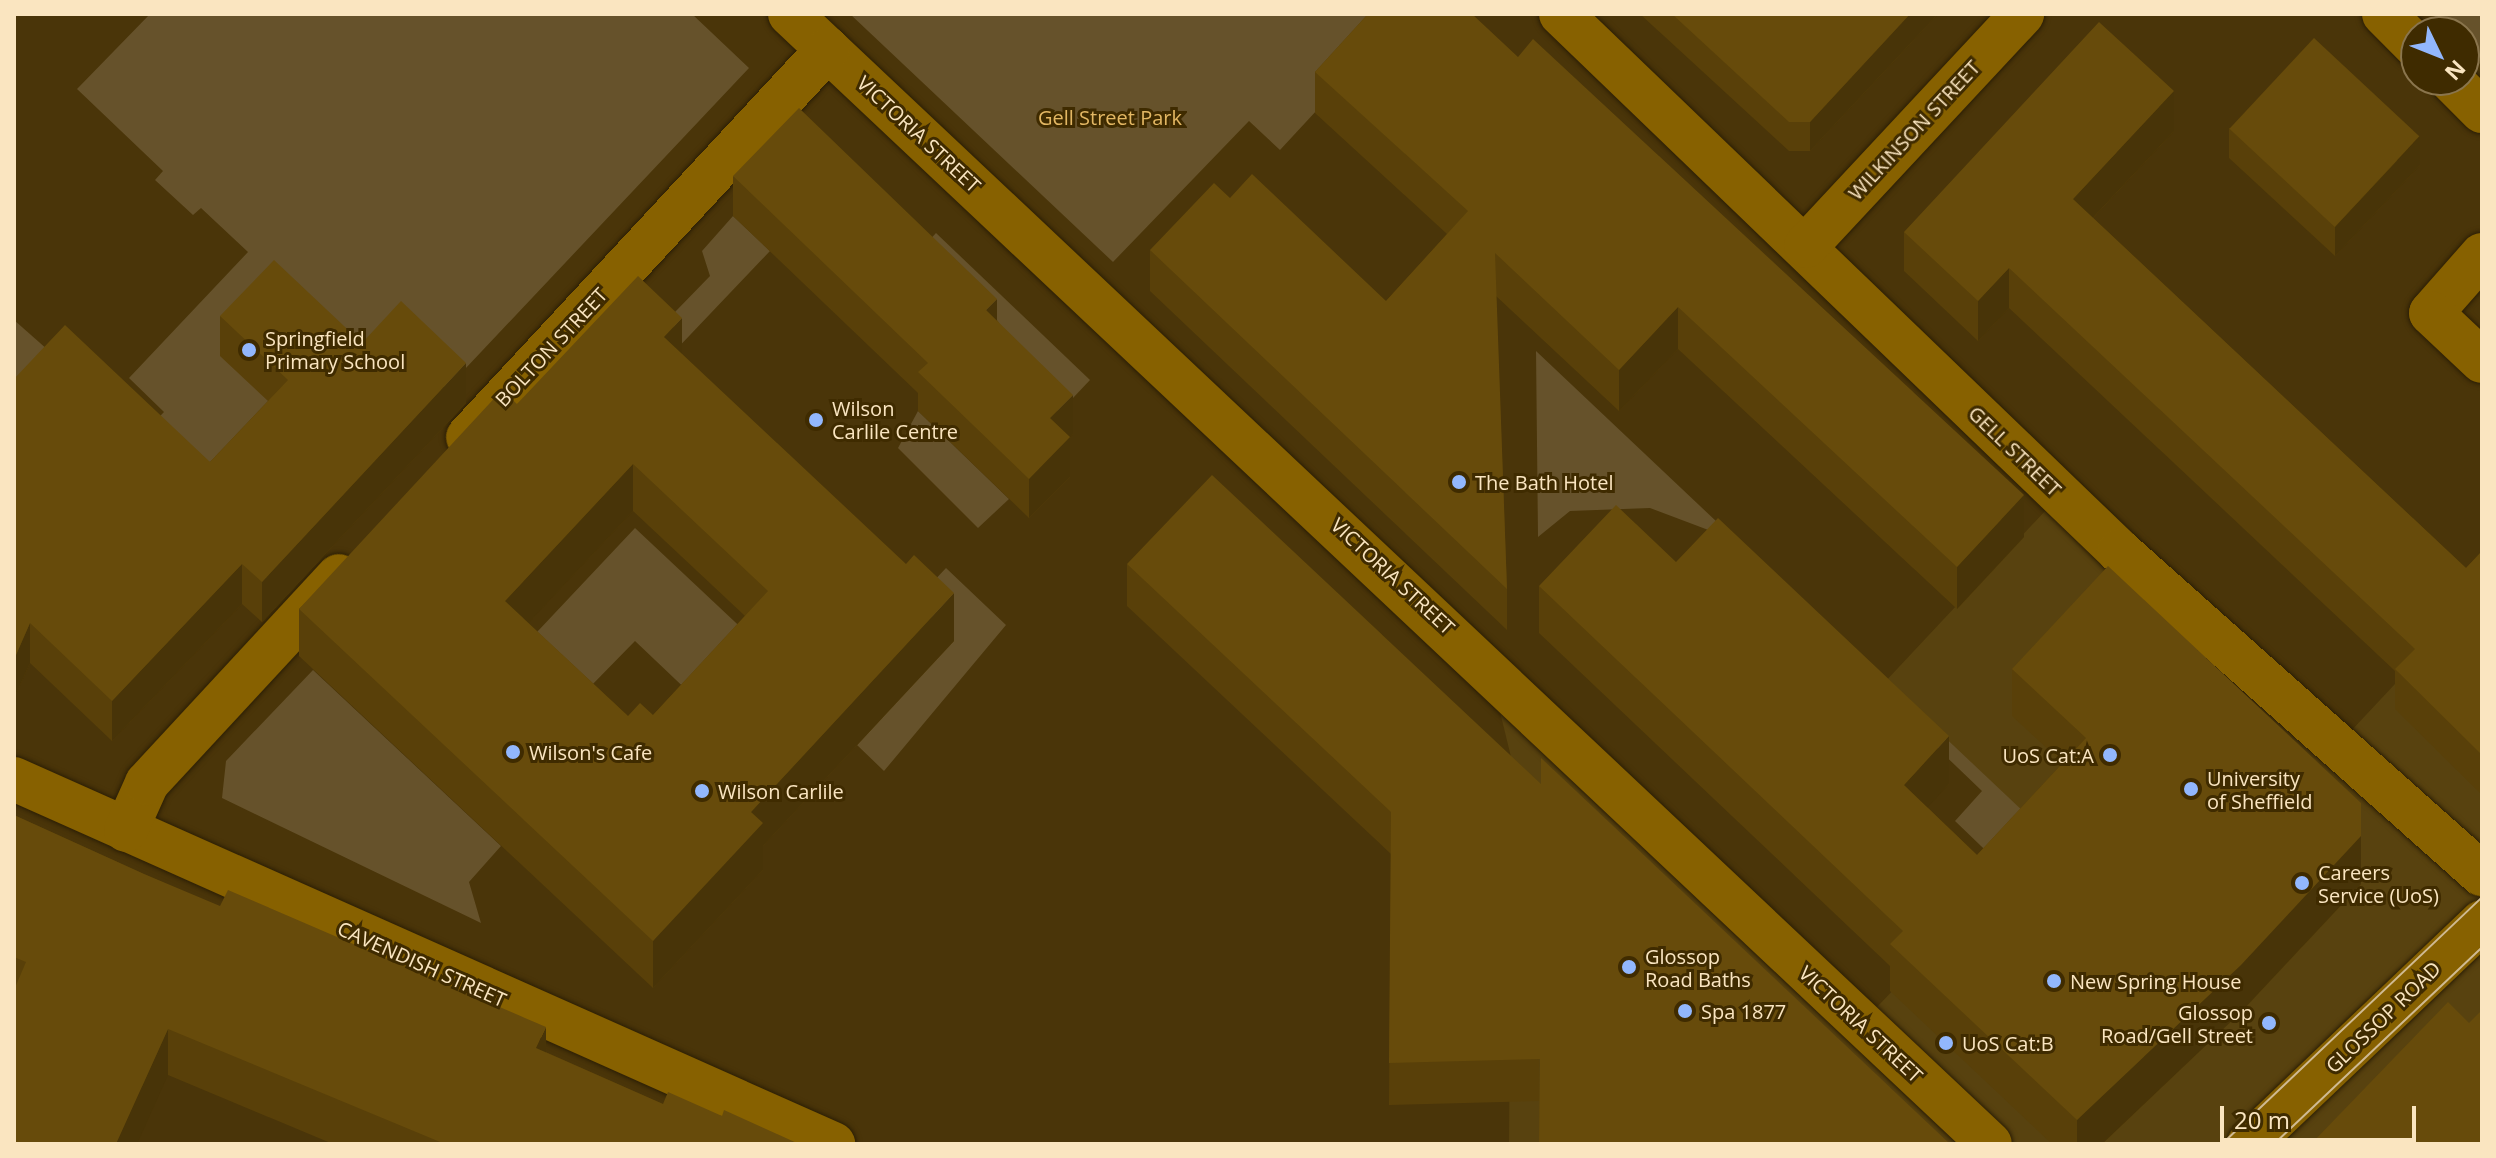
<!DOCTYPE html>
<html>
<head>
<meta charset="utf-8">
<style>
	body { margin:0 }
	#map { position:relative; width:2496px; height:1158px; overflow:hidden; background:#4a3509; font-family:"Open Sans",sans-serif }
	div>[style] { position:absolute }
	.built>* { inset:0; background:#58420f }
	.green>* { inset:0; background:#66522b }
	.roads { filter:drop-shadow(0 0 2px #2b1e05) drop-shadow(0 0 2px #2b1e05) }
	.street>* { height:44px; margin:-22px; padding:0 22px; transform-origin:22px; border-radius:22px; background:#876100 }
	.secondary>* { height:44px; margin:-22px; padding:0 22px; transform-origin:22px; border-radius:22px; background:#876100 }
	.tram>* { height:2px; margin:-1px; padding:0 1px; transform-origin:1px; border-radius:1px; background:#cfba93 }
	.wall>* { inset:0; background:#594009 }
	.shaded-wall>* { inset:0; background:#483408 }
	.building>* { inset:0; background:#674b0b; transform-origin:0 0 }
	.dots>* { width:22px; height:22px; translate:-50% -50%; box-sizing:border-box; border:4px solid #3f2b00; border-radius:50% }
	span { translate:-50% -50%; white-space:nowrap; text-align:center; line-height:1.15; -webkit-text-stroke:6px #3f2b00; paint-order:stroke }
	.park-label { font-size:20px; color:#e3b763 }
	.street-label { font-size:20px; color:#fae5c0 }
	.poi-label { font-size:20px; color:#fae5c0 }
	.left { translate:0 -50%; text-align:left }
	.right { translate:-100% -50%; text-align:right }
	.frame { position:absolute; inset:0; border:16px solid #fae5c0; pointer-events:none }
	.north { position:absolute; left:2400px; top:16px; width:80px; height:80px; box-sizing:border-box; background:#3f2b00; border:2px solid #8a754d; border-radius:50%; rotate:133deg; font-size:22px; font-weight:700; line-height:32px; text-align:center; color:#fae5c0 }
	.north::after { content:''; display:block; margin:auto; width:28px; height:36px; background:#92b7fd; clip-path:polygon(50% 0,100% 100%,50% 72%,0 100%) }
	.scale { position:absolute; left:2220px; top:1106px; width:196px; height:36px; box-sizing:border-box; border:4px solid #fae5c0; border-top:0; padding-left:10px; font-size:24px; line-height:28px; white-space:nowrap; color:#fae5c0; -webkit-text-stroke:6px #3f2b00; paint-order:stroke }
</style>
</head>
<body>
<div id="map">
	<div class="built">
		<i style="clip-path:polygon(2060px 495px,2336px 747px,2482px 591px,2482px 1144px,1509px 1144px,1512px 761px,1489px 667px,1860px 1025px,2044px 831px,1883px 684px)"></i>
	</div>
	<div class="green">
		<i style="clip-path:polygon(150px 14px,692px 14px,749px 68px,449px 386px,288px 419px,115px 602px,71px 507px,164px 412px,129px 378px,248px 252px,201px 208px,193px 215px,155px 180px,163px 171px,77px 89px)"></i>
		<i style="clip-path:polygon(850px 14px,1406px 14px,1280px 150px,1249px 121px,1113px 262px)"></i>
		<i style="clip-path:polygon(2432px 14px,2482px 14px,2482px 60px,2464px 43px,2464px 32px,2452px 32px)"></i>
		<i style="clip-path:polygon(733px 216px,770px 251px,671px 355px,675px 312px,710px 276px,702px 251px)"></i>
		<i style="clip-path:polygon(936px 233px,1090px 380px,1055px 417px,913px 258px)"></i>
		<i style="clip-path:polygon(14px 320px,65px 365px,14px 419px)"></i>
		<i style="clip-path:polygon(1536px 351px,2044px 831px,2007px 871px,1955px 821px,1982px 791px,1711px 531px,1650px 508px,1570px 511px,1538px 537px)"></i>
		<i style="clip-path:polygon(918px 411px,1009px 499px,978px 528px,898px 448px)"></i>
		<i style="clip-path:polygon(635px 528px,751px 637px,695px 698px,635px 641px,590px 687px,521px 649px)"></i>
		<i style="clip-path:polygon(946px 568px,1006px 625px,884px 771px,857px 745px,882px 718px,914px 602px)"></i>
		<i style="clip-path:polygon(313px 670px,501px 846px,469px 882px,481px 923px,222px 798px,226px 761px)"></i>
	</div>
	<div class="roads">
		<div class="street">
			<i style="left:790px;top:14px;width:1648px;rotate:43.28deg"></i>
			<i style="left:1561px;top:14px;width:774px;rotate:43.9deg"></i>
			<i style="left:2119px;top:551px;width:486px;rotate:41.7deg"></i>
			<i style="left:2384px;top:14px;width:45px;rotate:45deg"></i>
			<i style="left:2451px;top:80px;width:44px;rotate:45deg"></i>
			<i style="left:1806px;top:246px;width:317px;rotate:-47deg"></i>
			<i style="left:2482px;top:255px;width:77px;rotate:131.3deg"></i>
			<i style="left:2431px;top:313px;width:70px;rotate:43.3deg"></i>
			<i style="left:468px;top:437px;width:529px;rotate:-47.14deg"></i>
			<i style="left:14px;top:779px;width:897px;rotate:24.02deg"></i>
			<i style="left:126px;top:830px;width:51px;rotate:-65.9deg"></i>
			<i style="left:147px;top:783px;width:282px;rotate:-47.2deg"></i>
		</div>
		<div class="secondary">
			<i style="left:2249px;top:1144px;width:322px;rotate:-43.6deg"></i>
		</div>
	</div>
	<div class="tram">
		<i style="left:2222px;top:1144px;width:359px;rotate:-43.5deg"></i>
		<i style="left:2274px;top:1144px;width:286px;rotate:-43.4deg"></i>
	</div>
	<div class="wall">
		<i style="clip-path:polygon(1368px 14px,2024px 537px,1957px 609px,1678px 349px,1619px 411px,1496px 296px,1507px 589px,1507px 630px,1150px 291px,1150px 250px,1230px 198px,1386px 301px,1447px 234px,1315px 113px,1315px 72px)"></i>
		<i style="clip-path:polygon(1640px 14px,1938px 14px,1810px 151px,1789px 151px)"></i>
		<i style="clip-path:polygon(2229px 128px,2420px 165px,2335px 256px,2229px 158px)"></i>
		<i style="clip-path:polygon(2174px 131px,2093px 218px,2466px 568px,2482px 551px,2482px 795px,2395px 709px,2395px 671px,2009px 308px,1978px 341px,1904px 271px,1904px 232px)"></i>
		<i style="clip-path:polygon(733px 176px,997px 320px,1073px 434px,1070px 438px,1070px 477px,1029px 518px,918px 411px,918px 393px,733px 216px)"></i>
		<i style="clip-path:polygon(220px 316px,362px 343px,466px 403px,262px 622px,242px 604px,112px 741px,30px 663px,16px 694px,14px 693px,14px 379px,210px 462px,268px 401px,220px 356px)"></i>
		<i style="clip-path:polygon(evenodd,682px 354px,954px 641px,763px 846px,763px 870px,653px 988px,299px 656px,299px 609px,517px 404px,682px 354px,633px 511px,745px 616px,653px 715px,628px 716px,528px 623px,633px 511px)"></i>
		<i style="clip-path:polygon(1676px 562px,1949px 784px,1927px 807px,1977px 855px,2063px 763px,2012px 716px,2012px 669px,2361px 884px,2241px 1012px,2102px 1144px,2052px 1144px,1890px 991px,1890px 966px,1539px 633px,1539px 586px)"></i>
		<i style="clip-path:polygon(1127px 564px,1541px 784px,1539px 1101px,1389px 1105px,1391px 854px,1127px 606px)"></i>
		<i style="clip-path:polygon(14px 815px,144px 874px,663px 1104px,722px 1116px,799px 1144px,333px 1144px,168px 1075px,14px 1144px)"></i>
	</div>
	<div class="shaded-wall">
		<i style="clip-path:polygon(1910px 14px,1938px 14px,1810px 151px,1810px 122px)"></i>
		<i style="clip-path:polygon(2174px 91px,2174px 131px,2073px 239px,2073px 199px)"></i>
		<i style="clip-path:polygon(2420px 136px,2420px 165px,2335px 256px,2335px 227px)"></i>
		<i style="clip-path:polygon(2009px 268px,2009px 308px,1978px 341px,1978px 301px)"></i>
		<i style="clip-path:polygon(997px 299px,997px 339px,986px 310px)"></i>
		<i style="clip-path:polygon(1678px 307px,1678px 349px,1619px 411px,1619px 370px)"></i>
		<i style="clip-path:polygon(682px 318px,682px 365px,664px 337px)"></i>
		<i style="clip-path:polygon(466px 363px,466px 403px,262px 622px,262px 582px)"></i>
		<i style="clip-path:polygon(1073px 395px,1073px 434px,1070px 438px,1070px 477px,1029px 518px,1029px 479px,1050px 418px)"></i>
		<i style="clip-path:polygon(633px 464px,633px 511px,505px 648px,505px 601px)"></i>
		<i style="clip-path:polygon(2024px 495px,2024px 537px,1957px 609px,1957px 567px)"></i>
		<i style="clip-path:polygon(242px 564px,242px 604px,112px 741px,112px 701px)"></i>
		<i style="clip-path:polygon(954px 593px,954px 641px,763px 846px,763px 870px,653px 988px,653px 941px,751px 812px)"></i>
		<i style="clip-path:polygon(30px 623px,30px 663px,16px 694px,16px 655px)"></i>
		<i style="clip-path:polygon(1949px 736px,1949px 784px,1904px 833px,1904px 785px)"></i>
		<i style="clip-path:polygon(2361px 803px,2361px 884px,2241px 1012px,2102px 1144px,2077px 1144px,2077px 1120px)"></i>
		<i style="clip-path:polygon(546px 1027px,546px 1074px,536px 1048px)"></i>
		<i style="clip-path:polygon(168px 1029px,168px 1075px,137px 1144px,116px 1144px)"></i>
	</div>
	<div class="building">
		<i style="clip-path:polygon(1368px 14px,1472px 14px,1518px 57px,1533px 39px,2024px 495px,1957px 567px,1678px 307px,1619px 370px,1495px 253px,1507px 589px,1150px 250px,1214px 183px,1230px 198px,1252px 174px,1386px 301px,1468px 211px,1315px 72px)"></i>
		<i style="clip-path:polygon(1672px 14px,1910px 14px,1810px 122px,1789px 122px)"></i>
		<i style="clip-path:polygon(2099px 22px,2174px 91px,2073px 199px,2466px 568px,2482px 551px,2482px 755px,2395px 669px,2415px 649px,2009px 268px,1978px 301px,1904px 232px)"></i>
		<i style="left:2314px;top:38px;width:144px;height:124px;rotate:43deg"></i>
		<i style="clip-path:polygon(799px 108px,997px 299px,986px 310px,1073px 395px,1050px 418px,1070px 437px,1029px 479px,918px 372px,928px 363px,733px 176px)"></i>
		<i style="clip-path:polygon(274px 260px,362px 343px,401px 301px,466px 363px,262px 582px,242px 564px,112px 701px,30px 623px,16px 655px,14px 653px,14px 379px,65px 325px,210px 462px,288px 380px,220px 316px)"></i>
		<i style="clip-path:polygon(evenodd,638px 276px,682px 318px,664px 337px,906px 564px,914px 555px,954px 593px,751px 812px,763px 823px,653px 941px,299px 609px,502px 390px,517px 404px,638px 276px,633px 464px,768px 591px,653px 715px,640px 703px,628px 716px,505px 601px,633px 464px)"></i>
		<i style="clip-path:polygon(1212px 475px,1541px 784px,1541px 758px,1950px 1144px,1539px 1144px,1540px 1059px,1389px 1063px,1391px 812px,1127px 564px)"></i>
		<i style="clip-path:polygon(1616px 505px,1676px 562px,1718px 518px,1949px 736px,1904px 785px,1977px 855px,2086px 738px,2012px 669px,2108px 566px,2361px 803px,2361px 836px,2241px 965px,2077px 1120px,1890px 944px,1903px 931px,1539px 586px)"></i>
		<i style="clip-path:polygon(14px 815px,144px 874px,220px 906px,228px 890px,546px 1027px,536px 1048px,663px 1104px,668px 1092px,722px 1116px,724px 1110px,799px 1144px,445px 1144px,168px 1029px,116px 1144px,14px 1144px,14px 990px,26px 962px,14px 957px)"></i>
		<i style="clip-path:polygon(2448px 1002px,2469px 1023px,2482px 1010px,2482px 1144px,2311px 1144px)"></i>
	</div>
	<div class="dots">
		<i style="left:249px;top:350px;background:#92b7fd"></i>
		<i style="left:816px;top:420px;background:#92b7fd"></i>
		<i style="left:1459px;top:482px;background:#92b7fd"></i>
		<i style="left:513px;top:752px;background:#92b7fd"></i>
		<i style="left:2110px;top:755px;background:#92b7fd"></i>
		<i style="left:2191px;top:789px;background:#92b7fd"></i>
		<i style="left:702px;top:791px;background:#92b7fd"></i>
		<i style="left:2302px;top:883px;background:#92b7fd"></i>
		<i style="left:1629px;top:967px;background:#92b7fd"></i>
		<i style="left:2054px;top:981px;background:#92b7fd"></i>
		<i style="left:1685px;top:1011px;background:#92b7fd"></i>
		<i style="left:2269px;top:1023px;background:#92b7fd"></i>
		<i style="left:1946px;top:1043px;background:#92b7fd"></i>
	</div>
	<div class="park-label">
		<span style="left:1110px;top:117px">Gell Street Park</span>
	</div>
	<div class="street-label">
		<span style="left:1914px;top:130px;rotate:-47deg">WILKINSON STREET</span>
		<span style="left:919px;top:134px;rotate:43deg">VICTORIA STREET</span>
		<span style="left:551px;top:347px;rotate:-47deg">BOLTON STREET</span>
		<span style="left:2015px;top:451px;rotate:44deg">GELL STREET</span>
		<span style="left:1393px;top:576px;rotate:43deg">VICTORIA STREET</span>
		<span style="left:422px;top:964px;rotate:24deg">CAVENDISH STREET</span>
		<span style="left:2383px;top:1017px;rotate:-44deg">GLOSSOP ROAD</span>
		<span style="left:1861px;top:1024px;rotate:43deg">VICTORIA STREET</span>
	</div>
	<div class="poi-label">
		<span class="left" style="left:265px;top:350px">Springfield<br>Primary School</span>
		<span class="left" style="left:832px;top:420px">Wilson<br>Carlile Centre</span>
		<span class="left" style="left:1475px;top:482px">The Bath Hotel</span>
		<span class="left" style="left:529px;top:752px">Wilson's Cafe</span>
		<span class="right" style="left:2094px;top:755px">UoS Cat:A</span>
		<span class="left" style="left:2207px;top:790px">University<br>of Sheffield</span>
		<span class="left" style="left:718px;top:791px">Wilson Carlile</span>
		<span class="left" style="left:2318px;top:884px">Careers<br>Service (UoS)</span>
		<span class="left" style="left:1645px;top:968px">Glossop<br>Road Baths</span>
		<span class="left" style="left:2070px;top:981px">New Spring House</span>
		<span class="left" style="left:1701px;top:1011px">Spa 1877</span>
		<span class="right" style="left:2253px;top:1024px">Glossop<br>Road/Gell Street</span>
		<span class="left" style="left:1962px;top:1043px">UoS Cat:B</span>
	</div>
	<div class="frame"></div>
	<div class="north">N</div>
	<div class="scale">20 m</div>
</div>
</body>
</html>
